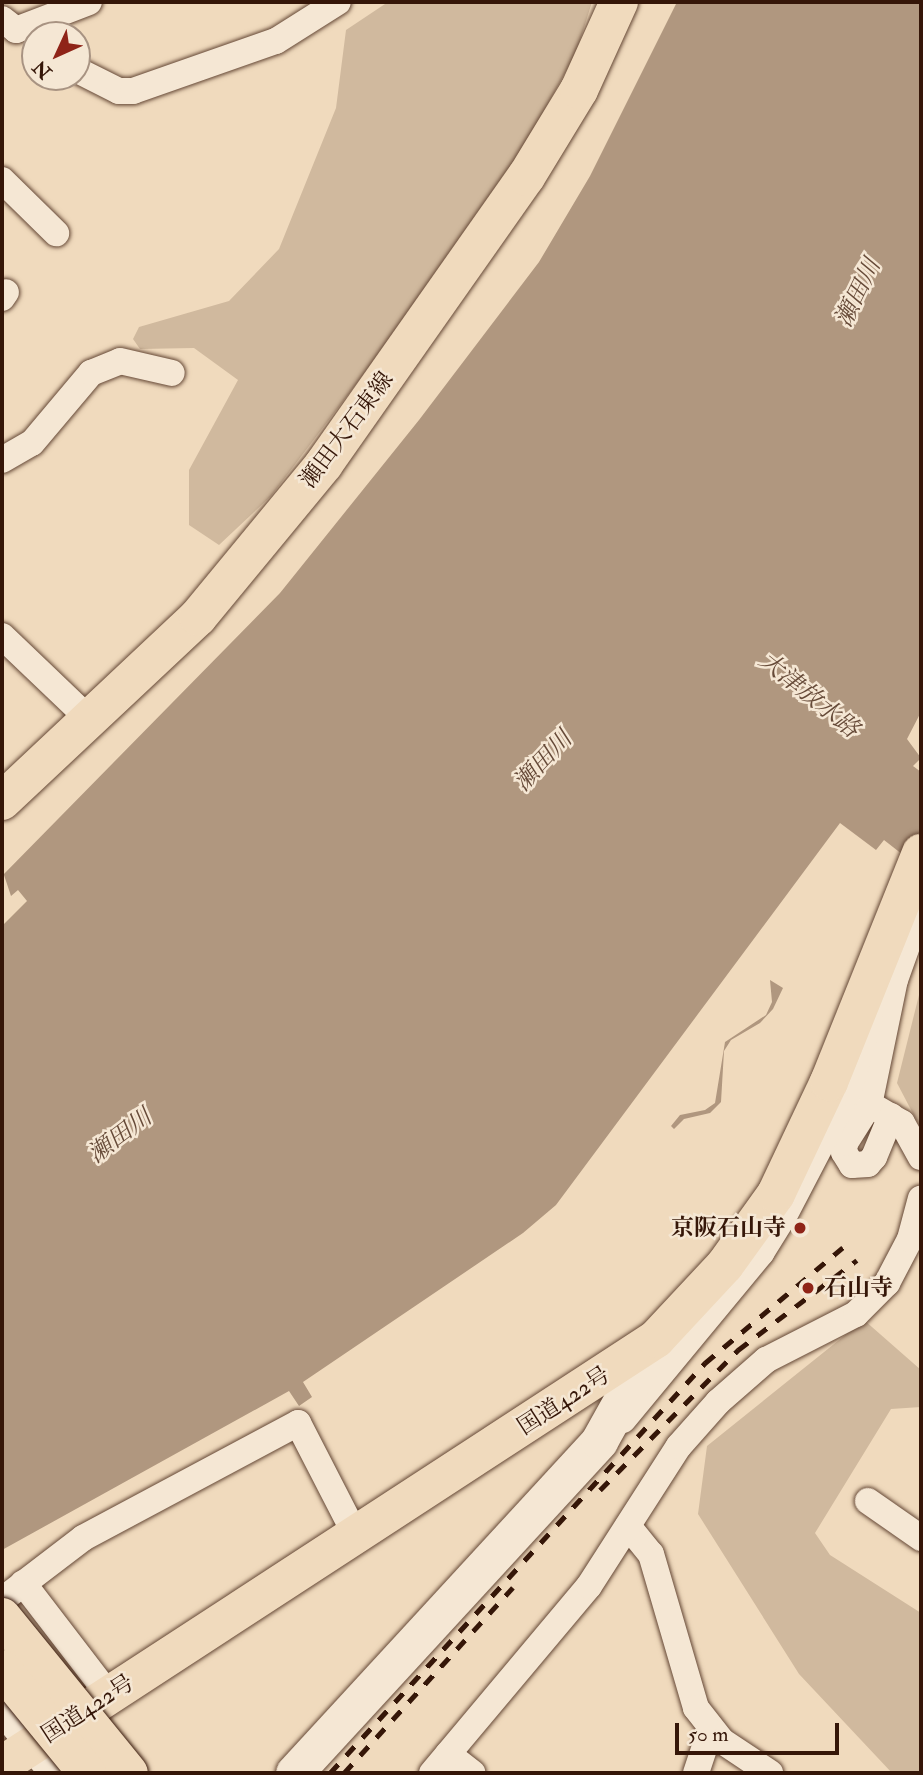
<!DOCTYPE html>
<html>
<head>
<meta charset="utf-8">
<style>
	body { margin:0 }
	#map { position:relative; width:923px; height:1775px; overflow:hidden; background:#f0dabd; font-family:"IM FELL Double Pica","Noto Serif JP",serif }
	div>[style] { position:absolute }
	.green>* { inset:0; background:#d0b99e }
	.water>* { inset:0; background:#b0977f }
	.pier>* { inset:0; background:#f0dabd }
	.roads { filter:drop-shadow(0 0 2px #644735) drop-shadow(0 0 2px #644735) }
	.street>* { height:26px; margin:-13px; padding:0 13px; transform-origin:13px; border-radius:13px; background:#f5e7d4 }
	.secondary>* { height:37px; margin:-18.5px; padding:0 18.5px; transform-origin:18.5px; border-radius:18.5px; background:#f5e7d4 }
	.primary>* { height:38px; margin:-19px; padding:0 19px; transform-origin:19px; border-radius:19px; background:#f0dabd }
	.highway>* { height:38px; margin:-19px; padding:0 19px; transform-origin:19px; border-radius:19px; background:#f0dabd }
	.rail>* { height:5px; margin-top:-2.5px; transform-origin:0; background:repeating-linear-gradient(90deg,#351608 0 12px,transparent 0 24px) }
	.bridges { filter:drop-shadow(0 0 2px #351608) drop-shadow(0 0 2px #351608) }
	.highway-bridge>* { height:38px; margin:-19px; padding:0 19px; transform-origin:19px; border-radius:19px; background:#f0dabd }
	.dots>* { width:19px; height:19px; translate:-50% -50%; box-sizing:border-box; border:4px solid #f5e7d4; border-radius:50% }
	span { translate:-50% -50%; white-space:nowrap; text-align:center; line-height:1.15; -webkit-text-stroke:5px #f5e7d4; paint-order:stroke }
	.street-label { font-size:23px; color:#351608 }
	.poi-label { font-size:23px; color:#351608; font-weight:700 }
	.right { translate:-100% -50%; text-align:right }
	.left { translate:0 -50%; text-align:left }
	.water-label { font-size:24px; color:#664a38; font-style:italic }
	.frame { position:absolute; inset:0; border:4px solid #351608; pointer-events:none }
	.north { position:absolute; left:21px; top:21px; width:70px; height:70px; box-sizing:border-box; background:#f5e7d4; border:2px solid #a89382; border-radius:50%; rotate:225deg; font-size:19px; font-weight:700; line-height:28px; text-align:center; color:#351608 }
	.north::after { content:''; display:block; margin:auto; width:24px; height:32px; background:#8f2418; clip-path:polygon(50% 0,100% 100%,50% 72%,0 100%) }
	.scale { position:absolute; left:675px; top:1723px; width:164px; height:32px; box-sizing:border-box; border:4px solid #351608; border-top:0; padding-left:9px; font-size:21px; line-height:24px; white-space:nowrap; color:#351608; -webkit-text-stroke:5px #f5e7d4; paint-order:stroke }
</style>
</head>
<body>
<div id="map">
	<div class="green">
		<i style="clip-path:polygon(388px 2px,592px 2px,576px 53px,525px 145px,435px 280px,271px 496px,219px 545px,189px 525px,189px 470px,238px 380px,194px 348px,140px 349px,133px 339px,139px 327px,229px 301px,279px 249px,336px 108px,346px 30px)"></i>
		<i style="clip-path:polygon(921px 987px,921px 1129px,897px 1083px)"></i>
		<i style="clip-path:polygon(864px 1320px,921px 1370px,921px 1407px,891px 1409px,815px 1533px,830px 1555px,921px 1613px,921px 1773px,892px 1773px,799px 1674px,698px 1514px,707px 1446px)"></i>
	</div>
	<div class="water">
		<i style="clip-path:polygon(677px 2px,921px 2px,921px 712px,907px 739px,921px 758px,913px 766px,921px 772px,921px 869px,884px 840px,876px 850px,840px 823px,556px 1205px,523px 1233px,303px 1382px,312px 1397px,299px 1406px,289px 1391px,2px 1550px,2px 876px,280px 593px,419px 420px,539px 262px,590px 176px)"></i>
		<i style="clip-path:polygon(770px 980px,783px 988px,773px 1009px,760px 1023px,731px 1040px,724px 1051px,721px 1102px,710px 1113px,684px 1119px,674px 1129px,671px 1126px,680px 1115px,705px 1110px,715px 1103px,725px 1042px,766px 1015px,772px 1002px)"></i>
	</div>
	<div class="pier">
		<i style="clip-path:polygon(3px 872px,11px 896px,18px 890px,27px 901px,2px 926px)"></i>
	</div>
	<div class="roads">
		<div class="street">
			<i style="left:2px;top:19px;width:18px;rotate:38deg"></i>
			<i style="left:16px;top:30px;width:78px;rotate:-21deg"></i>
			<i style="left:77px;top:70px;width:47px;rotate:26.6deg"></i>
			<i style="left:119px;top:91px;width:14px"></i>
			<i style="left:133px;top:91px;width:151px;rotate:-19.3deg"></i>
			<i style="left:276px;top:41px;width:73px;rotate:-32.2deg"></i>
			<i style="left:2px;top:180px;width:76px;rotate:44.5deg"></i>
			<i style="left:2px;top:298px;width:7px;rotate:-56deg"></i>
			<i style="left:2px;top:460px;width:34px;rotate:-30deg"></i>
			<i style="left:32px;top:443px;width:92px;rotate:-49.9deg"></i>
			<i style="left:91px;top:373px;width:31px;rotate:-22deg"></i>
			<i style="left:120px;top:361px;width:53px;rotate:13deg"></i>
			<i style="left:2px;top:636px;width:120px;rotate:43.7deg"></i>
			<i style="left:876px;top:1108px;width:30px;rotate:30deg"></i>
			<i style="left:902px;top:1123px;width:39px;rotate:61deg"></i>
			<i style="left:891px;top:1116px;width:44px;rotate:112.5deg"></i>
			<i style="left:874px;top:1157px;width:9px;rotate:131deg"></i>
			<i style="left:868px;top:1164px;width:16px;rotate:176deg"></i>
			<i style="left:852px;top:1165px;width:15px;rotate:-122deg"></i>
			<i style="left:844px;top:1152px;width:9px;rotate:-84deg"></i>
			<i style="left:845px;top:1143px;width:45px;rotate:-57.7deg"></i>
			<i style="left:869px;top:1105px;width:128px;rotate:-78.3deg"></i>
			<i style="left:895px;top:980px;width:77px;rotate:-70.4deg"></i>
			<i style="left:623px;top:1420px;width:217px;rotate:-50.4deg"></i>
			<i style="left:761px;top:1253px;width:39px;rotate:-58deg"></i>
			<i style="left:782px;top:1220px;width:143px;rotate:-62.5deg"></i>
			<i style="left:848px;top:1093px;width:77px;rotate:-73.4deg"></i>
			<i style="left:868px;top:1501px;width:65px;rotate:34.9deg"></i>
			<i style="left:628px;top:1526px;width:36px;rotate:51deg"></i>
			<i style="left:651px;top:1554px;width:160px;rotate:73.7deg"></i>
			<i style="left:696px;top:1708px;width:42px;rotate:51.8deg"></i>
			<i style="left:722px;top:1741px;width:58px;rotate:33.7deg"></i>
			<i style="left:23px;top:1583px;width:141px;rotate:52.5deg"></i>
			<i style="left:2px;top:1600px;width:102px;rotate:-37.4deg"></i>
			<i style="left:83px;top:1538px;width:244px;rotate:-28.1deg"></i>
			<i style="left:298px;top:1423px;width:125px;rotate:62.8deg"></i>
			<i style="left:2px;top:1712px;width:79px;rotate:50.7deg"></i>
			<i style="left:448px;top:1754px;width:31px;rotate:38deg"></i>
			<i style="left:432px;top:1773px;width:244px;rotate:-50deg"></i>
			<i style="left:589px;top:1586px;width:166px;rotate:-57.3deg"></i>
			<i style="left:679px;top:1446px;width:59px;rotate:-48.4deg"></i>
			<i style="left:718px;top:1402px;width:64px;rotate:-41.2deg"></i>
			<i style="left:766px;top:1360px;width:101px;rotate:-27.1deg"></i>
			<i style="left:856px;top:1314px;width:44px;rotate:-45deg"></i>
			<i style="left:887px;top:1283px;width:50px;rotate:-62.4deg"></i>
			<i style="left:910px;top:1239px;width:42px;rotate:-75deg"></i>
			<i style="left:696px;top:1773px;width:44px;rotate:-71.6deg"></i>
		</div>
		<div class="secondary">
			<i style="left:294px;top:1773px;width:451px;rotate:-47.4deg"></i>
			<i style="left:599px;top:1441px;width:117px;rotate:-60.8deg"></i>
		</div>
		<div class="primary">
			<i style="left:2px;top:801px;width:269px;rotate:-43.2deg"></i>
			<i style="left:198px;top:617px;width:198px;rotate:-50.5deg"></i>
			<i style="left:324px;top:464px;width:351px;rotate:-54.9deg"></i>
			<i style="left:526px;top:177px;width:102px;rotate:-58.7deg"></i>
			<i style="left:579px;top:90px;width:97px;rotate:-65.6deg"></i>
		</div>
		<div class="highway">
			<i style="left:2px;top:1765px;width:781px;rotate:-33.08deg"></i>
			<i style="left:656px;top:1339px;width:101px;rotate:-47deg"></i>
			<i style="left:725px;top:1265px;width:87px;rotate:-54.3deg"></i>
			<i style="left:776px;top:1194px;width:124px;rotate:-64.7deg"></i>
			<i style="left:829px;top:1082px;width:247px;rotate:-68.1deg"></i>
		</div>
	</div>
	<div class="rail">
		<i style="left:600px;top:1490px;width:197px;rotate:-45.4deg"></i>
		<i style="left:738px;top:1350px;width:149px;rotate:-37.1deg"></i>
		<i style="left:330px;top:1773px;width:556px;rotate:-47.55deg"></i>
		<i style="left:705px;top:1363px;width:180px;rotate:-40deg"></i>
		<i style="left:344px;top:1773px;width:251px;rotate:-47.7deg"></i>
	</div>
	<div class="bridges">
		<div class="highway-bridge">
			<i style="left:2px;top:1617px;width:201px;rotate:50.9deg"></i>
			<i style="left:2px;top:1669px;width:134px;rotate:50.7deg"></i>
		</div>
	</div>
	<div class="dots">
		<i style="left:800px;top:1228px;background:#8f2418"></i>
		<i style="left:808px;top:1288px;background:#8f2418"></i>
	</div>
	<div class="street-label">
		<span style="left:347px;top:430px;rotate:-53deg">瀬田大石東線</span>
		<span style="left:564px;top:1401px;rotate:-33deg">国道422号</span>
		<span style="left:88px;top:1709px;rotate:-33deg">国道422号</span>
	</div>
	<div class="poi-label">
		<span class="right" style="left:786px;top:1228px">京阪石山寺</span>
		<span class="left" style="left:824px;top:1288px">石山寺</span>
	</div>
	<div class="water-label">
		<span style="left:858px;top:293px;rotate:-64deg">瀬田川</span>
		<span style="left:809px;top:695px;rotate:39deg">大津放水路</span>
		<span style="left:543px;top:761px;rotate:-47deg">瀬田川</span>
		<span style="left:120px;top:1136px;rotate:-37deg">瀬田川</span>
	</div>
	<div class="frame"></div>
	<div class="north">N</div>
	<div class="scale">50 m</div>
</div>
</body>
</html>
